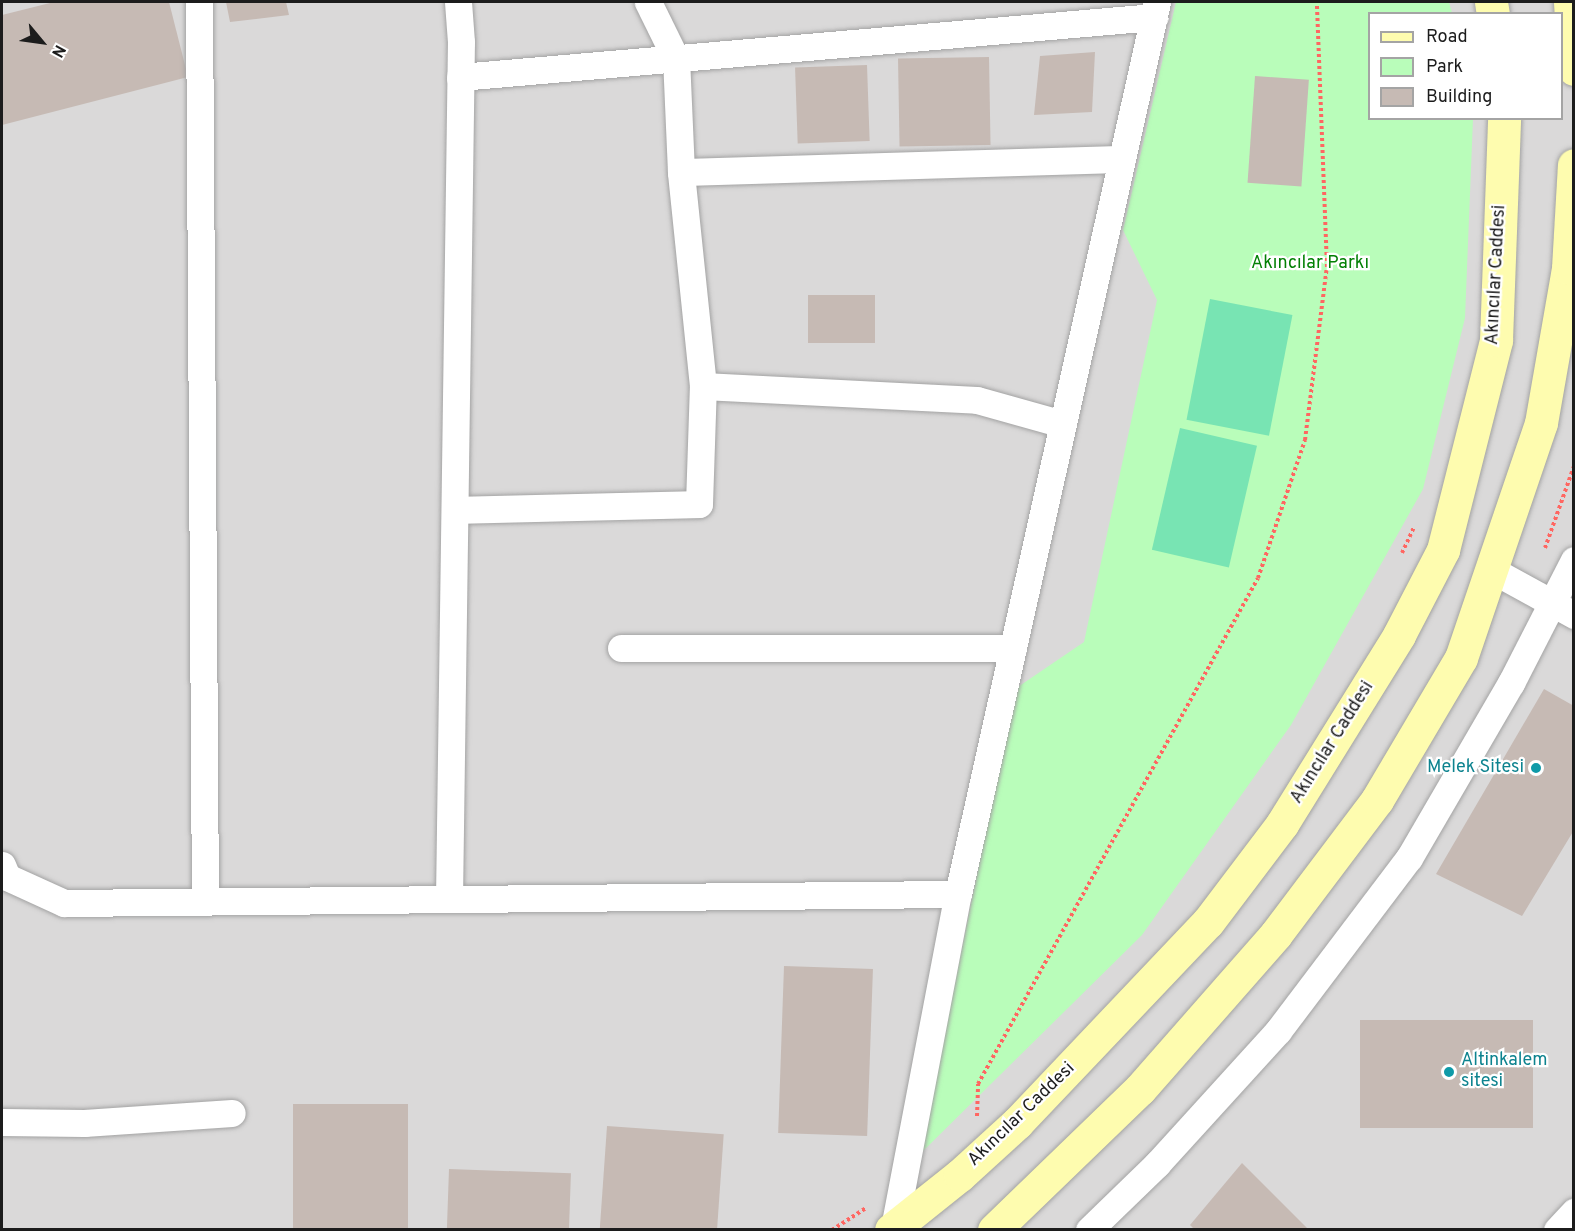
<!DOCTYPE html>
<html>
<head>
<meta charset="utf-8">
<style>
	body { margin:0 }
	#map { position:relative; width:1575px; height:1231px; overflow:hidden; background:#eee9e1; font-family:Overpass,sans-serif }
	div>[style] { position:absolute }
	.residential>* { inset:0; background:#dad9d9 }
	.park>* { inset:0; background:#b9fdba }
	.pitch>* { inset:0; background:#78e4b3; transform-origin:0 0 }
	.building>* { inset:0; background:#c6bab4; transform-origin:0 0 }
	.path>* { height:4px; margin-top:-2px; transform-origin:0; background:repeating-linear-gradient(90deg,#ff6661 0 3px,transparent 0 6px) }
	.roads { filter:drop-shadow(0 0 2px #a3a3a3) drop-shadow(0 0 2px #a3a3a3) }
	.street>* { height:27px; margin:-13.5px; padding:0 13.5px; transform-origin:13.5px; border-radius:13.5px; background:#fff }
	.secondary>* { height:33px; margin:-16.5px; padding:0 16.5px; transform-origin:16.5px; border-radius:16.5px; background:#fefcaf }
	.dots>* { width:16px; height:16px; translate:-50% -50%; box-sizing:border-box; border:3px solid #fff; border-radius:50% }
	span { translate:-50% -50%; white-space:nowrap; text-align:center; line-height:1.15; -webkit-text-stroke:4.5px #fff; paint-order:stroke }
	.park-label { font-size:18px; color:#038005 }
	.street-label { font-size:18px; color:#1c1c1c }
	.culture-label { font-size:18px; color:#0d838f }
	.right { translate:-100% -50%; text-align:right }
	.left { translate:0 -50%; text-align:left }
	.frame { position:absolute; inset:0; border:3px solid #1c1c1c; pointer-events:none }
	.legend { position:absolute; left:1368px; top:12px; width:195px; height:108px; box-sizing:border-box; background:#fff; border:2px solid #a4a4a4; margin:0; padding:8px 10px; list-style:none; font-size:18px; color:#1c1c1c }
	.legend li { display:flex; align-items:center; gap:12px; height:30px }
	.legend b { width:30px; border:2px solid #a4a4a4 }
	.north { position:absolute; left:12px; top:12px; width:60px; height:60px; -webkit-text-stroke:4px #fff; paint-order:stroke; rotate:119deg; font-size:16px; font-weight:700; line-height:24px; text-align:center; color:#1c1c1c }
	.north::after { content:''; display:block; margin:auto; width:21px; height:27px; background:#1c1c1c; clip-path:polygon(50% 0,100% 100%,50% 72%,0 100%) }
</style>
</head>
<body>
<div id="map">
	<div class="residential">
		<i style="clip-path:polygon(evenodd,2px 2px,1573px 2px,1573px 1229px,2px 1229px,2px 2px,1370px 14px,1562px 14px,1562px 118px,1370px 118px,1370px 14px)"></i>
	</div>
	<div class="park">
		<i style="clip-path:polygon(1176px 2px,1449px 2px,1452px 13px,1370px 14px,1370px 118px,1473px 119px,1465px 318px,1423px 489px,1291px 725px,1142px 935px,920px 1154px,1015px 689px,1084px 642px,1157px 300px,1123px 230px)"></i>
	</div>
	<div class="pitch">
		<i style="left:1210px;top:299px;width:84px;height:123px;rotate:11deg"></i>
		<i style="left:1180px;top:428px;width:79px;height:125px;rotate:13deg"></i>
	</div>
	<div class="building">
		<i style="clip-path:polygon(54px 2px,169px 2px,188px 77px,2px 125px,2px 15px)"></i>
		<i style="clip-path:polygon(226px 2px,286px 2px,289px 15px,230px 22px)"></i>
		<i style="clip-path:polygon(1095px 52px,1092px 112px,1034px 115px,1040px 56px)"></i>
		<i style="left:989px;top:57px;width:88px;height:91px;rotate:89deg"></i>
		<i style="left:867px;top:65px;width:76px;height:72px;rotate:88deg"></i>
		<i style="left:1255px;top:76px;width:54px;height:107px;rotate:4deg"></i>
		<i style="left:808px;top:295px;width:67px;height:48px"></i>
		<i style="clip-path:polygon(1544px 689px,1574px 706px,1574px 830px,1522px 916px,1436px 874px)"></i>
		<i style="left:784px;top:966px;width:89px;height:167px;rotate:2deg"></i>
		<i style="left:1360px;top:1020px;width:173px;height:108px"></i>
		<i style="left:293px;top:1104px;width:115px;height:126px"></i>
		<i style="left:607px;top:1126px;width:117px;height:104px;rotate:4deg"></i>
		<i style="clip-path:polygon(1242px 1163px,1309px 1230px,1195px 1230px,1190px 1225px)"></i>
		<i style="left:449px;top:1169px;width:122px;height:61px;rotate:2deg"></i>
	</div>
	<div class="path">
		<i style="left:1545px;top:548px;width:87px;rotate:-70.5deg"></i>
		<i style="left:1402px;top:553px;width:29px;rotate:-65deg"></i>
		<i style="left:977px;top:1116px;width:32px;rotate:-88deg"></i>
		<i style="left:978px;top:1084px;width:578px;rotate:-61.04deg"></i>
		<i style="left:1258px;top:578px;width:146px;rotate:-71.2deg"></i>
		<i style="left:1305px;top:440px;width:174px;rotate:-82.8deg"></i>
		<i style="left:1327px;top:267px;width:265px;rotate:-92.2deg"></i>
		<i style="left:832px;top:1230px;width:40px;rotate:-32.9deg"></i>
	</div>
	<div class="roads">
		<div class="street">
			<i style="left:199px;top:2px;width:900px;rotate:89.62deg"></i>
			<i style="left:460px;top:77px;width:697px;rotate:-4.94deg"></i>
			<i style="left:681px;top:172px;width:441px;rotate:-1.7deg"></i>
			<i style="left:703px;top:386px;width:274px;rotate:2.9deg"></i>
			<i style="left:977px;top:400px;width:89px;rotate:15.6deg"></i>
			<i style="left:455px;top:510px;width:244px;rotate:-1.4deg"></i>
			<i style="left:699px;top:504px;width:118px;rotate:-88.1deg"></i>
			<i style="left:703px;top:386px;width:215px;rotate:-95.9deg"></i>
			<i style="left:681px;top:172px;width:113px;rotate:-92.5deg"></i>
			<i style="left:676px;top:59px;width:64px;rotate:-116.2deg"></i>
			<i style="left:1492px;top:570px;width:94px;rotate:28.8deg"></i>
			<i style="left:621px;top:648px;width:392px"></i>
			<i style="left:2px;top:865px;width:13px;rotate:67deg"></i>
			<i style="left:7px;top:877px;width:63px;rotate:24.5deg"></i>
			<i style="left:64px;top:903px;width:894px;rotate:-0.58deg"></i>
			<i style="left:449px;top:899px;width:857px;rotate:-89.2deg"></i>
			<i style="left:461px;top:42px;width:40px;rotate:-94.3deg"></i>
			<i style="left:2px;top:1122px;width:82px;rotate:0.7deg"></i>
			<i style="left:84px;top:1123px;width:148px;rotate:-3.9deg"></i>
			<i style="left:894px;top:1228px;width:340px;rotate:-79.2deg"></i>
			<i style="left:958px;top:894px;width:914px;rotate:-77.42deg"></i>
			<i style="left:1089px;top:1230px;width:95px;rotate:-44.1deg"></i>
			<i style="left:1157px;top:1164px;width:180px;rotate:-47.7deg"></i>
			<i style="left:1278px;top:1031px;width:217px;rotate:-52.9deg"></i>
			<i style="left:1409px;top:858px;width:203px;rotate:-59.8deg"></i>
			<i style="left:1511px;top:683px;width:138px;rotate:-62.9deg"></i>
			<i style="left:1557px;top:1230px;width:25px;rotate:-47deg"></i>
		</div>
		<div class="secondary">
			<i style="left:1491px;top:2px;width:12px;rotate:81deg"></i>
			<i style="left:1570px;top:2px;width:67px;rotate:86.6deg"></i>
			<i style="left:891px;top:1230px;width:88px;rotate:-38.6deg"></i>
			<i style="left:960px;top:1175px;width:77px;rotate:-42.4deg"></i>
			<i style="left:1017px;top:1123px;width:277px;rotate:-46.5deg"></i>
			<i style="left:1208px;top:922px;width:123px;rotate:-52.9deg"></i>
			<i style="left:1282px;top:824px;width:222px;rotate:-58.2deg"></i>
			<i style="left:1399px;top:635px;width:96px;rotate:-62.6deg"></i>
			<i style="left:1443px;top:550px;width:217px;rotate:-75.8deg"></i>
			<i style="left:1496px;top:340px;width:222px;rotate:-87.9deg"></i>
			<i style="left:994px;top:1230px;width:203px;rotate:-44deg"></i>
			<i style="left:1140px;top:1089px;width:206px;rotate:-48.7deg"></i>
			<i style="left:1276px;top:934px;width:168px;rotate:-53deg"></i>
			<i style="left:1377px;top:800px;width:165px;rotate:-59.4deg"></i>
			<i style="left:1461px;top:658px;width:248px;rotate:-71.2deg"></i>
			<i style="left:1541px;top:423px;width:157px;rotate:-80.1deg"></i>
			<i style="left:1568px;top:268px;width:103px;rotate:-86.7deg"></i>
		</div>
	</div>
	<div class="dots">
		<i style="left:1536px;top:768px;background:#0f9aa8"></i>
		<i style="left:1449px;top:1072px;background:#0f9aa8"></i>
	</div>
	<div class="park-label">
		<span style="left:1310px;top:264px">Akıncılar Parkı</span>
	</div>
	<div class="street-label">
		<span style="left:1497px;top:275px;rotate:-87deg">Akıncılar Caddesi</span>
		<span style="left:1333px;top:743px;rotate:-58deg">Akıncılar Caddesi</span>
		<span style="left:1022px;top:1115px;rotate:-44deg">Akıncılar Caddesi</span>
	</div>
	<div class="culture-label">
		<span class="right" style="left:1524px;top:768px">Melek Sitesi</span>
		<span class="left" style="left:1461px;top:1072px">Altinkalem<br>sitesi</span>
	</div>
	<div class="frame"></div>
	<ul class="legend">
	<li><b style="height:8px;background:#fefcaf"></b>Road</li>
	<li><b style="height:16px;background:#b9fdba"></b>Park</li>
	<li><b style="height:16px;background:#c6bab4"></b>Building</li>
	</ul>
	<div class="north">N</div>
</div>
</body>
</html>
